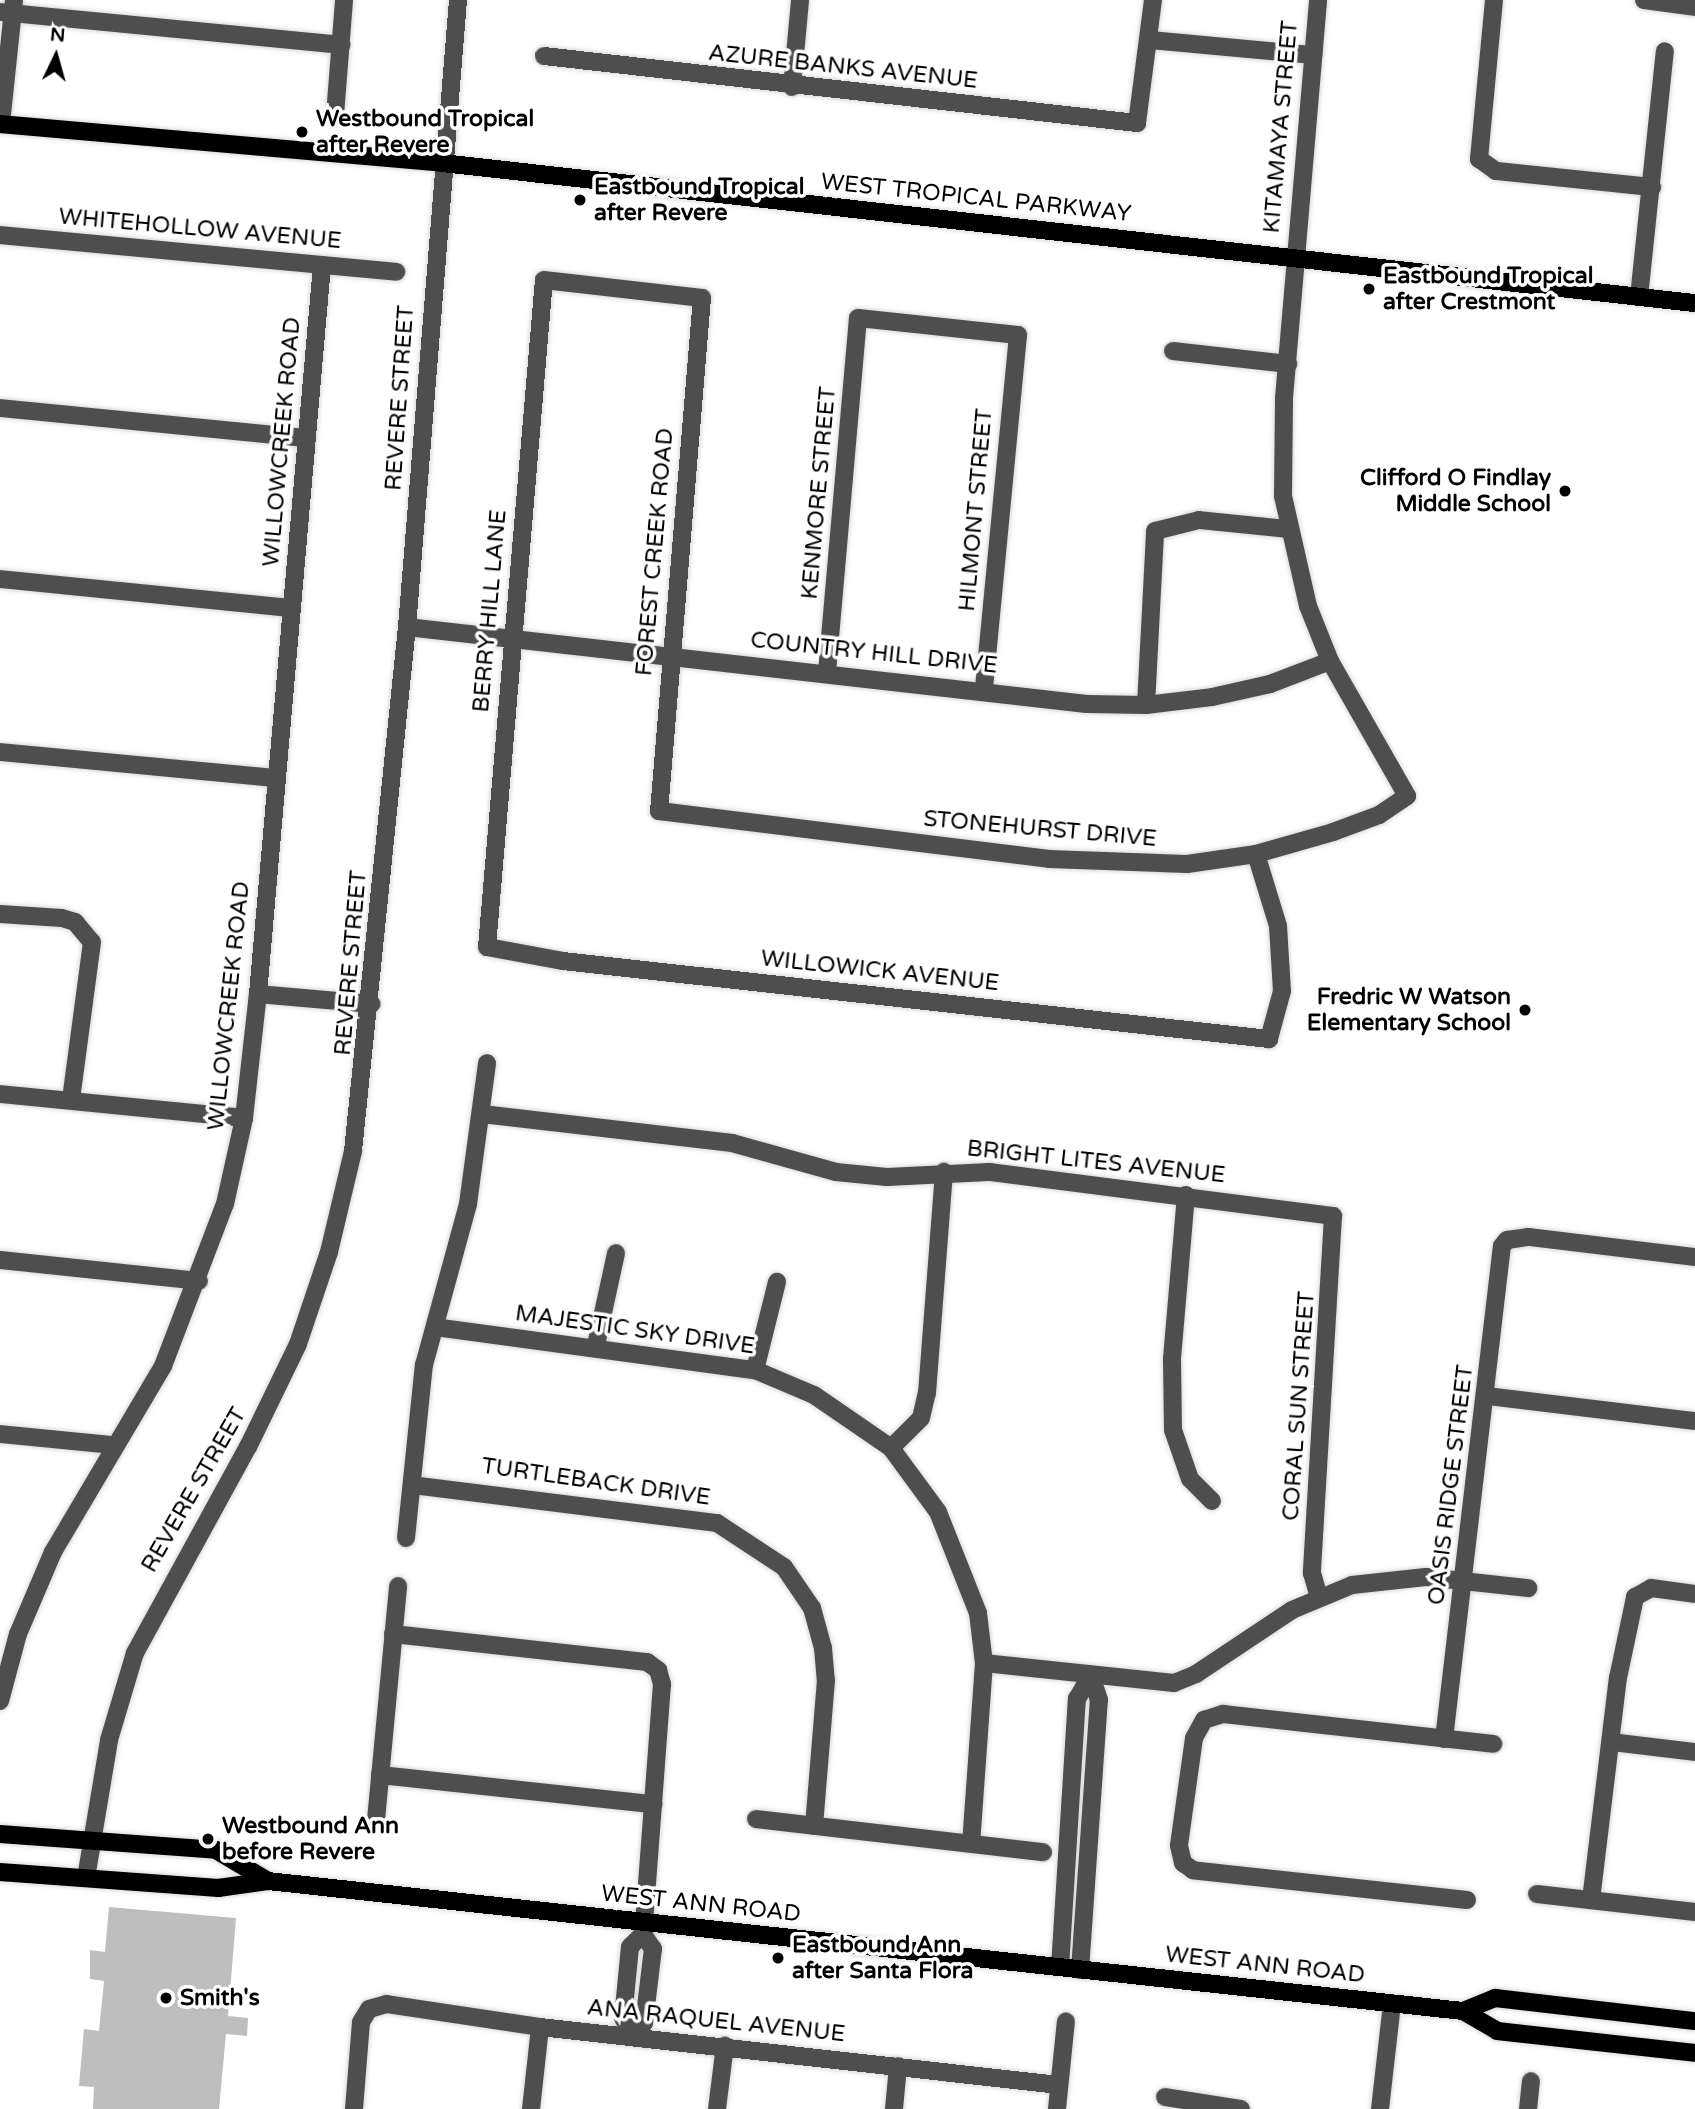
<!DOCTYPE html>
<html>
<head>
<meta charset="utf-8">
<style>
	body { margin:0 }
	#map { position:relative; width:1695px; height:2109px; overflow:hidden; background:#fff; font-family:"Varela Round",sans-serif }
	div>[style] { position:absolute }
	.building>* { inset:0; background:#bebebe }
	.roads { filter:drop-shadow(0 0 2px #dbdbdb) drop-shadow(0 0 2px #dbdbdb) }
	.minor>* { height:18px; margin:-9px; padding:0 9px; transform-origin:9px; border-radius:9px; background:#4e4e4e }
	.major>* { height:18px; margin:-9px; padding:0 9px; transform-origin:9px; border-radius:9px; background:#000 }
	.dots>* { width:19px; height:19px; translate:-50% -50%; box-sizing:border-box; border:4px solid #fff; border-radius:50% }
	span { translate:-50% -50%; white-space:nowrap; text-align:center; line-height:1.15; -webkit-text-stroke:7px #fff; paint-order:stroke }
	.street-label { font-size:23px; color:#000 }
	.poi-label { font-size:23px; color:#000; font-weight:700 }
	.left { translate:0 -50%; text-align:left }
	.right { translate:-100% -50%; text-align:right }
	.north { position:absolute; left:21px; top:21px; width:70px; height:70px; -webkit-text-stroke:5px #fff; paint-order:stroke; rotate:5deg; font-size:19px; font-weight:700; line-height:28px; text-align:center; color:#000 }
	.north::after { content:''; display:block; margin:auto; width:24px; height:32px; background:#000; clip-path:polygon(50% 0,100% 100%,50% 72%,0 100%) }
</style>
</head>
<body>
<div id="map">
	<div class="building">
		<i style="clip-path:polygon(109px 1907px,236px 1918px,228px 2016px,248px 2018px,247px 2036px,226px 2034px,219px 2109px,93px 2109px,94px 2087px,79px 2086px,84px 2029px,99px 2031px,104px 1981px,90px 1979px,90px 1950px,105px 1952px)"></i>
	</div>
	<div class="roads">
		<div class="minor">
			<i style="left:1494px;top:0;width:160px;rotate:95.4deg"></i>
			<i style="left:1479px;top:159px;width:21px;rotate:35deg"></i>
			<i style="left:1496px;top:171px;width:157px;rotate:5.9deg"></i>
			<i style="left:1644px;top:0;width:51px;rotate:7.8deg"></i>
			<i style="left:0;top:12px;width:343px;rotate:5.5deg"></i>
			<i style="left:1151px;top:40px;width:163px;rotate:5.3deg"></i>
			<i style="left:544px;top:56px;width:597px;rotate:6.45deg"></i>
			<i style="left:1137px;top:123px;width:124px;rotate:-82.6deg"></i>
			<i style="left:792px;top:87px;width:87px;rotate:-84.7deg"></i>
			<i style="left:335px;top:115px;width:115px;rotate:-85.5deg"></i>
			<i style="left:1px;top:124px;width:125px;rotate:-84deg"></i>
			<i style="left:0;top:235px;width:398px;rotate:5.3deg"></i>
			<i style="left:1639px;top:297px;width:247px;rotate:-84deg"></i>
			<i style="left:1173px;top:351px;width:116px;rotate:6.4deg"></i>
			<i style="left:0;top:408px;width:308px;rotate:5.6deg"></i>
			<i style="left:0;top:579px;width:293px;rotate:5.7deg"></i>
			<i style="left:407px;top:627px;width:684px;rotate:6.46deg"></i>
			<i style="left:1087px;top:704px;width:59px;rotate:1deg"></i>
			<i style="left:1146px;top:705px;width:66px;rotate:-6.9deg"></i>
			<i style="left:1212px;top:697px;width:59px;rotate:-12.6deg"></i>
			<i style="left:1270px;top:684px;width:64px;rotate:-21deg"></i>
			<i style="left:827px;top:672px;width:355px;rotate:-85deg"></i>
			<i style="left:858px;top:318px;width:161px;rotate:6.1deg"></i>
			<i style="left:1018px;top:335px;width:356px;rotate:95.5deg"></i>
			<i style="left:1146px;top:705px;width:174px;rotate:-87deg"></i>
			<i style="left:1155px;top:531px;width:45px;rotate:-14deg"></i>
			<i style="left:1199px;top:520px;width:89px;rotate:5.8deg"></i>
			<i style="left:0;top:752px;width:278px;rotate:5.4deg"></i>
			<i style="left:1256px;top:854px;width:75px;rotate:73deg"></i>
			<i style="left:1278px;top:926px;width:65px;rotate:86.5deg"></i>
			<i style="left:1282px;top:991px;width:50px;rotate:105.2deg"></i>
			<i style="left:1269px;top:1039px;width:710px;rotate:-173.7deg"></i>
			<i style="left:563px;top:961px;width:77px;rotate:-169.6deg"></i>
			<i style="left:487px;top:947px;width:669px;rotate:-85.12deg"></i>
			<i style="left:544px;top:280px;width:159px;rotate:6.5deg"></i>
			<i style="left:702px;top:298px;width:515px;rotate:94.79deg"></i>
			<i style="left:659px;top:811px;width:393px;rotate:7deg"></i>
			<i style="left:1049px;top:859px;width:138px;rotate:2.1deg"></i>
			<i style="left:1187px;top:864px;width:70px;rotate:-8.2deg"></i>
			<i style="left:1256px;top:854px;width:80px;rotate:-15.9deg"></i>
			<i style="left:1333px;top:832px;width:49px;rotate:-20.3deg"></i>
			<i style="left:1379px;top:815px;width:34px;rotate:-34deg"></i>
			<i style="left:1407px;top:796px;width:155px;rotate:-119.7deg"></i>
			<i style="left:1330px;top:661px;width:59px;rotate:-111.8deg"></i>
			<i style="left:1308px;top:606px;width:113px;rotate:-102.8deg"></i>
			<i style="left:1283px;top:496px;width:98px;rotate:-89.4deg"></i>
			<i style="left:1284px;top:398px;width:399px;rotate:-85.1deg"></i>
			<i style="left:0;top:914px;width:62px;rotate:3.7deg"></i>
			<i style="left:62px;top:918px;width:14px;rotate:17deg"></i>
			<i style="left:75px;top:922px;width:26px;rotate:50deg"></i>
			<i style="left:92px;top:942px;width:159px;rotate:97.6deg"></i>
			<i style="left:258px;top:994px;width:114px;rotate:5deg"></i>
			<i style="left:0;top:1094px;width:245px;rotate:5.6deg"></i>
			<i style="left:482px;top:1114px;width:252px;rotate:6.6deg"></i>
			<i style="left:732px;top:1143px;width:108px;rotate:15.6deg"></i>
			<i style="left:836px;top:1172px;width:51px;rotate:5.6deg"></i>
			<i style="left:887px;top:1177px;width:103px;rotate:-2.8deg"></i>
			<i style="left:990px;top:1172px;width:346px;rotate:7.3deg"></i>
			<i style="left:1333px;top:1216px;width:358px;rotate:93.4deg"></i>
			<i style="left:1312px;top:1573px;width:26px;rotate:74deg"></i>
			<i style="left:1186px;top:1195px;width:165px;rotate:94.9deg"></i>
			<i style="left:1172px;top:1359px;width:71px;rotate:89.2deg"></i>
			<i style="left:1173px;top:1430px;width:52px;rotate:70.9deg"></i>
			<i style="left:1190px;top:1479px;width:31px;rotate:45deg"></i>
			<i style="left:0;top:1260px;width:200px;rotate:6deg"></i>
			<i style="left:435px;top:1327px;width:323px;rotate:7.7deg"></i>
			<i style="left:755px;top:1370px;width:64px;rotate:23deg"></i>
			<i style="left:814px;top:1395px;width:93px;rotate:34.5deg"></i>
			<i style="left:891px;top:1448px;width:79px;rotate:53.7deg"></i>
			<i style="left:938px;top:1512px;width:109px;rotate:68.4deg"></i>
			<i style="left:978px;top:1613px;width:50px;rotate:83.2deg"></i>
			<i style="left:984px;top:1663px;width:180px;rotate:94.1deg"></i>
			<i style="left:596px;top:1345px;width:94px;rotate:-77.7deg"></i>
			<i style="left:755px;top:1370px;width:91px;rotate:-76deg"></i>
			<i style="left:1487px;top:1396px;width:209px;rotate:6.9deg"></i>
			<i style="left:0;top:1434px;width:113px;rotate:5.6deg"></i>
			<i style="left:891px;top:1448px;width:42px;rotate:-45deg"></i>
			<i style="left:921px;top:1418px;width:26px;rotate:-77deg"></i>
			<i style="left:927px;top:1393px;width:222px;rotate:-85.6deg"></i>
			<i style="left:412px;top:1485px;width:307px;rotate:7.1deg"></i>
			<i style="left:717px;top:1523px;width:80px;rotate:33.3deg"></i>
			<i style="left:784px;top:1567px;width:50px;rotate:55.7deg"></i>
			<i style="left:812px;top:1608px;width:41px;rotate:74.6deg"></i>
			<i style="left:823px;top:1648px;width:32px;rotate:85deg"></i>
			<i style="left:826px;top:1680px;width:146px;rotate:94.7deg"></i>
			<i style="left:406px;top:1538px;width:174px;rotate:-84.1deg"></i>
			<i style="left:424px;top:1365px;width:167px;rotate:-74.7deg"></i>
			<i style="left:468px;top:1204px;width:142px;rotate:-82.3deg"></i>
			<i style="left:393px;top:1634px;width:256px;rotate:6.3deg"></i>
			<i style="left:647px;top:1662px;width:14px;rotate:36deg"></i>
			<i style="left:658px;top:1670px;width:15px;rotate:74deg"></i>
			<i style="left:662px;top:1684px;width:239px;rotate:94.3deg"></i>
			<i style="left:644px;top:1922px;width:12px;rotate:95deg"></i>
			<i style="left:643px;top:1934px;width:18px;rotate:135deg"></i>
			<i style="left:630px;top:1947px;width:71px;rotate:95.6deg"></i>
			<i style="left:623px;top:2018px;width:21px;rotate:61deg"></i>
			<i style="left:633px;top:2036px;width:17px;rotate:-50deg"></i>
			<i style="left:644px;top:2023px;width:75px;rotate:-83.1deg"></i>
			<i style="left:653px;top:1949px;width:18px;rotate:-124deg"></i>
			<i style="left:984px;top:1663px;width:191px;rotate:6deg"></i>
			<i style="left:1174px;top:1683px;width:24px;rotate:-22deg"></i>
			<i style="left:1196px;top:1674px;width:115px;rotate:-33.7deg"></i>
			<i style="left:1292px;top:1610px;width:65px;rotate:-22.6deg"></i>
			<i style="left:1352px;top:1585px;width:74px;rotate:-6.2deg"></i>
			<i style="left:1426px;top:1577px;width:103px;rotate:6.2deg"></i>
			<i style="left:0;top:1701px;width:69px;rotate:-75deg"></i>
			<i style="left:18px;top:1634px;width:89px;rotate:-66.9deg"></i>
			<i style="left:53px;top:1552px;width:216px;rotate:-59.4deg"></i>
			<i style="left:163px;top:1366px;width:173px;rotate:-69.1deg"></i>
			<i style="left:225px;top:1204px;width:88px;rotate:-77.5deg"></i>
			<i style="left:244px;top:1118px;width:125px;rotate:-83.6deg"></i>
			<i style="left:258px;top:994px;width:732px;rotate:-84.98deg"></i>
			<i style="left:1444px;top:1739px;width:496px;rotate:-83.3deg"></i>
			<i style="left:1502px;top:1246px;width:8px;rotate:-50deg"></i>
			<i style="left:1507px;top:1240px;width:22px;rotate:-8deg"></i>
			<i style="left:1529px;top:1237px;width:167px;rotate:6.9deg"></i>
			<i style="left:1611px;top:1742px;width:85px;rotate:6.8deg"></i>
			<i style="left:380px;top:1775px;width:275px;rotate:6.1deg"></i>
			<i style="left:756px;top:1819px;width:289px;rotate:6.6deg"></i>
			<i style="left:376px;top:1820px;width:235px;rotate:-84.6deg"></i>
			<i style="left:86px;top:1878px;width:140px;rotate:-80.5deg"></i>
			<i style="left:109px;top:1740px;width:91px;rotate:-73.4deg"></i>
			<i style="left:135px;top:1653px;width:235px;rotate:-61.3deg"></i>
			<i style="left:248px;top:1447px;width:114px;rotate:-64.1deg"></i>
			<i style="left:298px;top:1344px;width:97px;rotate:-71.4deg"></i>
			<i style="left:329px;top:1252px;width:104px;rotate:-76.6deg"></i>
			<i style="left:353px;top:1151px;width:527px;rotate:-84.12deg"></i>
			<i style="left:407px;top:627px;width:629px;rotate:-85.35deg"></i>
			<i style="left:1537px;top:1894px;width:159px;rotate:6.5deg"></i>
			<i style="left:1467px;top:1900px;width:276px;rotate:-173.8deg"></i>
			<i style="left:1193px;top:1870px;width:12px;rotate:-145deg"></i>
			<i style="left:1183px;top:1863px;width:18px;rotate:-103deg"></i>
			<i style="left:1179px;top:1845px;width:108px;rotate:-82deg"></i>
			<i style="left:1194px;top:1738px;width:21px;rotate:-61deg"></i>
			<i style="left:1204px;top:1720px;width:20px;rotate:-18deg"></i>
			<i style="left:1223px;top:1714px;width:272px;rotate:6.3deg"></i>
			<i style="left:1591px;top:1900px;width:224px;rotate:-83.1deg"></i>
			<i style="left:1618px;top:1678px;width:83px;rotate:-78.1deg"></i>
			<i style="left:1635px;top:1597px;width:18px;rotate:-29deg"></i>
			<i style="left:1651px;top:1588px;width:44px;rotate:7.8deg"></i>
			<i style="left:1060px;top:1967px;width:269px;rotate:-86.4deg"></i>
			<i style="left:1077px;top:1699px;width:28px;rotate:-60deg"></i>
			<i style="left:1080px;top:1970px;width:271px;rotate:-86deg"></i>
			<i style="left:1099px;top:1700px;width:26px;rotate:-108deg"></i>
			<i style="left:1165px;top:2097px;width:77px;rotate:9deg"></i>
			<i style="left:354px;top:2109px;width:87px;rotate:-85.4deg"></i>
			<i style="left:361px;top:2022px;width:15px;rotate:-58deg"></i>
			<i style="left:369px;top:2009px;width:18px;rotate:-16deg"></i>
			<i style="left:386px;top:2004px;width:156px;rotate:8.5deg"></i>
			<i style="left:540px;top:2027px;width:522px;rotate:6.38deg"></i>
			<i style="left:531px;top:2109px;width:82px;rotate:-83.7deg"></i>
			<i style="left:717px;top:2109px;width:64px;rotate:-82.9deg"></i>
			<i style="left:894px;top:2109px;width:43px;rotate:-84.7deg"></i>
			<i style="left:1057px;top:2109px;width:88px;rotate:-84.2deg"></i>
			<i style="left:1380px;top:2109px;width:106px;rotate:-83.5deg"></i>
			<i style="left:1528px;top:2109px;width:28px;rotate:-84deg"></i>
		</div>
		<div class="major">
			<i style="left:0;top:124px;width:444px;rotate:5deg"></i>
			<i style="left:442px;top:163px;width:1261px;rotate:6.38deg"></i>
			<i style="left:0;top:1834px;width:217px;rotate:4.2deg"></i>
			<i style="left:216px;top:1850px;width:61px;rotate:30.8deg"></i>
			<i style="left:0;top:1872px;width:219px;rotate:4.2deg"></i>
			<i style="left:218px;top:1888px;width:50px;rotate:-8deg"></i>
			<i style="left:268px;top:1881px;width:1202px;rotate:6.21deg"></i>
			<i style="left:1463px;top:2011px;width:39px;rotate:30deg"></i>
			<i style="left:1497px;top:2031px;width:199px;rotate:6.3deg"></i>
			<i style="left:1463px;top:2011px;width:35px;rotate:-22deg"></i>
			<i style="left:1495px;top:1998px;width:201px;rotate:6.6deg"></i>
		</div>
	</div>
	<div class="dots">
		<i style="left:302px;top:132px;background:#000"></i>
		<i style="left:580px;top:200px;background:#000"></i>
		<i style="left:1369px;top:289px;background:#000"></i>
		<i style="left:1565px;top:491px;background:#000"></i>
		<i style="left:1525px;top:1010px;background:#000"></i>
		<i style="left:208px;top:1839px;background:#000"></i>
		<i style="left:778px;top:1958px;background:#000"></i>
		<i style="left:166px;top:1998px;background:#000"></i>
	</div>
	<div class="street-label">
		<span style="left:843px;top:67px;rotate:6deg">AZURE BANKS AVENUE</span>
		<span style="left:1281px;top:127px;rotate:-85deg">KITAMAYA STREET</span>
		<span style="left:976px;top:198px;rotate:6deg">WEST TROPICAL PARKWAY</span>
		<span style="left:200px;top:229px;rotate:5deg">WHITEHOLLOW AVENUE</span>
		<span style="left:400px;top:398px;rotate:-86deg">REVERE STREET</span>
		<span style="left:282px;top:442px;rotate:-85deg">WILLOWCREEK ROAD</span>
		<span style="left:819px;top:493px;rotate:-85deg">KENMORE STREET</span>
		<span style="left:976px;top:510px;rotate:-85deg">HILMONT STREET</span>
		<span style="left:655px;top:552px;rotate:-85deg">FOREST CREEK ROAD</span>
		<span style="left:490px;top:611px;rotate:-85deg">BERRY HILL LANE</span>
		<span style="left:874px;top:653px;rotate:6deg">COUNTRY HILL DRIVE</span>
		<span style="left:1040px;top:829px;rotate:5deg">STONEHURST DRIVE</span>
		<span style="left:351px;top:963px;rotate:-85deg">REVERE STREET</span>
		<span style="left:880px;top:971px;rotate:6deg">WILLOWICK AVENUE</span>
		<span style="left:229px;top:1006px;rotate:-84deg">WILLOWCREEK ROAD</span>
		<span style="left:1096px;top:1162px;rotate:6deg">BRIGHT LITES AVENUE</span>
		<span style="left:635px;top:1330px;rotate:8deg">MAJESTIC SKY DRIVE</span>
		<span style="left:1299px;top:1406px;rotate:-86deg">CORAL SUN STREET</span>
		<span style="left:596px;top:1482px;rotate:8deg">TURTLEBACK DRIVE</span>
		<span style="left:1451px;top:1485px;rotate:-83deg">OASIS RIDGE STREET</span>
		<span style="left:194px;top:1490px;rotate:-60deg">REVERE STREET</span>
		<span style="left:701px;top:1904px;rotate:6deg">WEST ANN ROAD</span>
		<span style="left:1265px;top:1965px;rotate:6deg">WEST ANN ROAD</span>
		<span style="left:716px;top:2021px;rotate:6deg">ANA RAQUEL AVENUE</span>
	</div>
	<div class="poi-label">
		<span class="left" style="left:316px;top:132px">Westbound Tropical<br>after Revere</span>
		<span class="left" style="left:594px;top:200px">Eastbound Tropical<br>after Revere</span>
		<span class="left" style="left:1383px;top:289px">Eastbound Tropical<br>after Crestmont</span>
		<span class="right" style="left:1551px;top:491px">Clifford O Findlay<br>Middle School</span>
		<span class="right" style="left:1511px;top:1010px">Fredric W Watson<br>Elementary School</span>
		<span class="left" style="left:222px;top:1839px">Westbound Ann<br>before Revere</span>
		<span class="left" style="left:792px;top:1958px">Eastbound Ann<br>after Santa Flora</span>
		<span class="left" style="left:180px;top:1998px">Smith's</span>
	</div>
	<div class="north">N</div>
</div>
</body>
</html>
